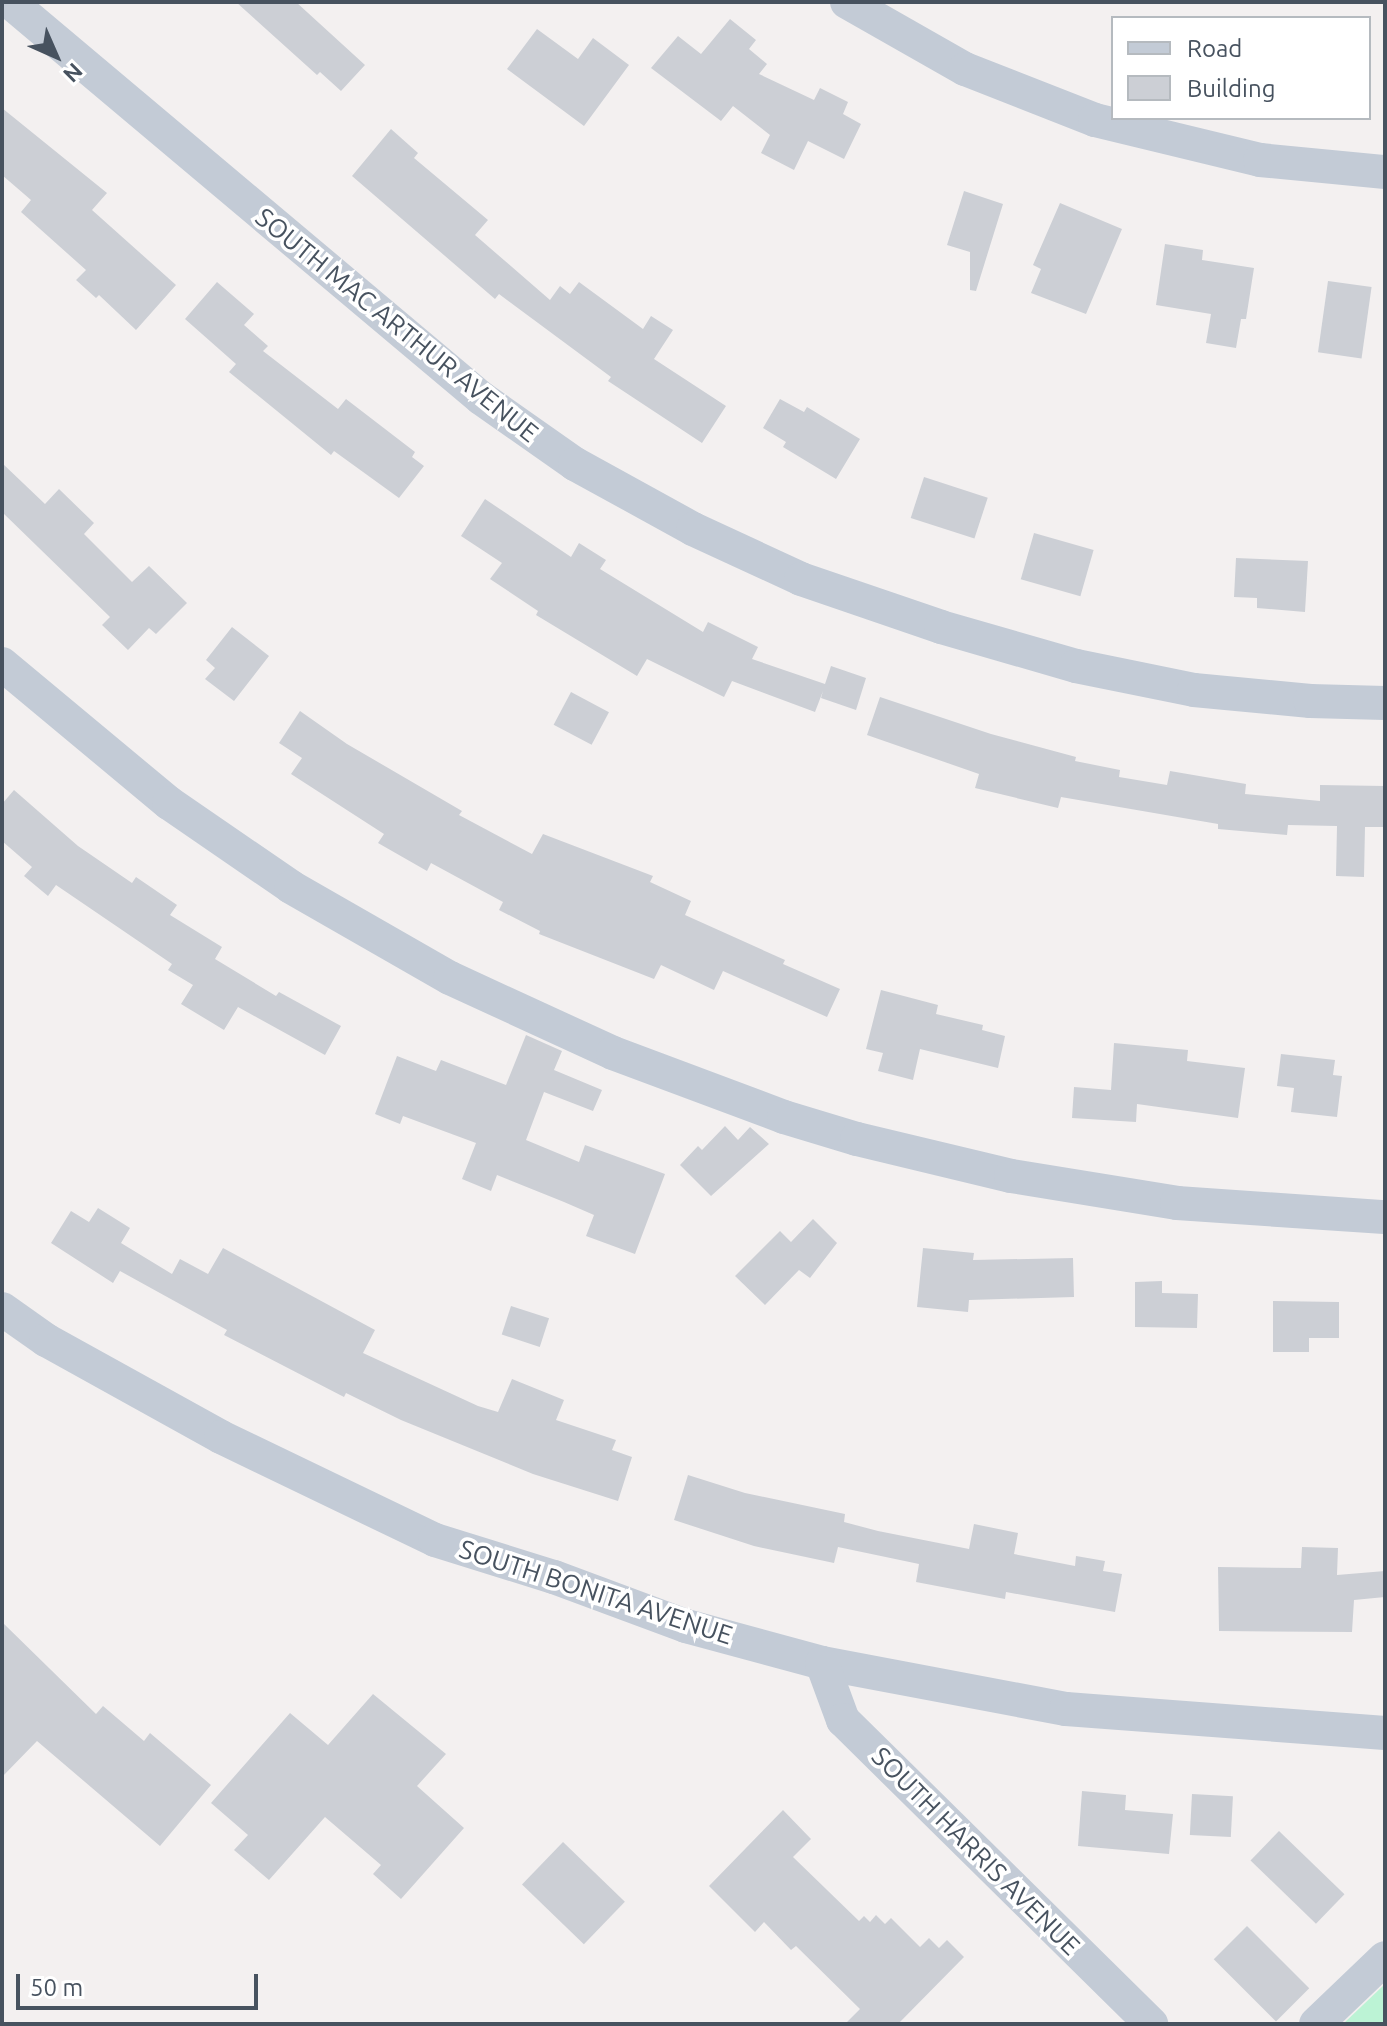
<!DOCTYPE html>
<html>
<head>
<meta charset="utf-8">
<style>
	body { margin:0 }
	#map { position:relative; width:1387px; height:2026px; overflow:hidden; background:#f3f0f0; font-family:Ubuntu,sans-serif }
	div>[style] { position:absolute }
	.green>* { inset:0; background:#bcf3d5 }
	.building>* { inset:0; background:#cccfd5; transform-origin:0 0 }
	.street>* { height:34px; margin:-17px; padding:0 17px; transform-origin:17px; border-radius:17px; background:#c3cbd6 }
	span { translate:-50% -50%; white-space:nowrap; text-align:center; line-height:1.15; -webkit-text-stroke:7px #fff; paint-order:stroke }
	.street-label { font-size:26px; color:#47525f }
	.frame { position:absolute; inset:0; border:4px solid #47525f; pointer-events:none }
	.legend { position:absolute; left:1111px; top:16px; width:260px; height:104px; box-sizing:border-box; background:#fff; border:2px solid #b5babf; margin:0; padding:10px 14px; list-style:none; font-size:24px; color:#47525f }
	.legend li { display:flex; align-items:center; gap:16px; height:40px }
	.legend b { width:40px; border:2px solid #b5babf }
	.north { position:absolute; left:16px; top:16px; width:80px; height:80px; -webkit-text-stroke:6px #fff; paint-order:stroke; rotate:135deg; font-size:22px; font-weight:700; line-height:32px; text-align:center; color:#47525f }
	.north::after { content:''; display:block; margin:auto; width:28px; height:36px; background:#47525f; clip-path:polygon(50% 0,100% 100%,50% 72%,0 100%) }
	.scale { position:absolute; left:16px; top:1974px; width:242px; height:36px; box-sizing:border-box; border:4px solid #47525f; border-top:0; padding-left:10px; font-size:24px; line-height:28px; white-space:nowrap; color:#47525f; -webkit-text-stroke:6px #fff; paint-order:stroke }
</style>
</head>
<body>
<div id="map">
	<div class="green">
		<i style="clip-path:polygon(1385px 1984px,1385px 2024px,1343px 2024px)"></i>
	</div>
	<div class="building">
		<i style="clip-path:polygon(236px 2px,296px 2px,365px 65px,341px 91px,320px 72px,317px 75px)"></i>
		<i style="clip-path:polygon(730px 19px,756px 40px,749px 49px,767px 64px,759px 74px,814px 100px,820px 88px,848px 102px,843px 114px,861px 124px,844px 159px,808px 141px,794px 170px,761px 153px,770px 135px,733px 106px,721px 121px,651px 68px,678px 36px,701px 54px)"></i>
		<i style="clip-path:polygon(537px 29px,578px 59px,593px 38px,629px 65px,584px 126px,507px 69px)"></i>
		<i style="clip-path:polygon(2px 108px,107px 193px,92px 210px,176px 285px,136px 330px,99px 295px,96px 298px,76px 280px,86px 270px,21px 212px,31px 200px,2px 175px)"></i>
		<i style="clip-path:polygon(391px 129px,418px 153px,414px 158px,488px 220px,475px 235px,550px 300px,560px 286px,570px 294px,579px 282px,643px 329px,651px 316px,673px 330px,654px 359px,726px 406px,702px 443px,608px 381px,611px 377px,499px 294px,495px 299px,352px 176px)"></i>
		<i style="clip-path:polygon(964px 191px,1003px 204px,976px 291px,970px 290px,970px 252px,947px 245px)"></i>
		<i style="clip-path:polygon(1060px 203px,1122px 229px,1086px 314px,1031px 293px,1041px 269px,1033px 265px)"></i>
		<i style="clip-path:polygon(1165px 244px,1203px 250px,1202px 260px,1254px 268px,1246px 319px,1241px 319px,1236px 348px,1206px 343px,1211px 314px,1156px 305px)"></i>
		<i style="left:1328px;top:281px;width:44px;height:72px;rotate:8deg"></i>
		<i style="clip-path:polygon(217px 282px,254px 314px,244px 325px,268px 346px,263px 351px,338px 409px,346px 399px,415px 452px,412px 457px,424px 466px,399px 498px,334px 451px,331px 455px,229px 372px,236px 364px,185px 319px)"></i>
		<i style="clip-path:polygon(780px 399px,804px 412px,807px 407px,860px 439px,836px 479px,783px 447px,786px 442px,763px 428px)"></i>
		<i style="clip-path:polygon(2px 463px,45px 504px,59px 489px,94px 523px,84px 534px,132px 582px,149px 566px,187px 603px,156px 634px,149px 628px,128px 650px,102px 625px,110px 617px,2px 512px)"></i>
		<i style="left:924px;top:477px;width:67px;height:43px;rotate:18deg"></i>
		<i style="clip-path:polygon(485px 499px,571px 557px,579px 543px,606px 560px,600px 569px,703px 632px,708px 622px,758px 647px,752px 659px,825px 684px,831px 666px,866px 678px,856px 710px,821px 698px,823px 691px,815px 712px,732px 681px,724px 697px,647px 659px,637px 676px,536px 615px,538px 611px,490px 579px,502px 563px,461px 536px)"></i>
		<i style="left:1034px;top:533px;width:62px;height:48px;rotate:16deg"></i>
		<i style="clip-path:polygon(1236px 558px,1308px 561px,1305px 612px,1257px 608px,1257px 598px,1234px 597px)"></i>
		<i style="clip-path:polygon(232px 627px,269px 656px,234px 701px,205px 679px,215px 668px,206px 660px)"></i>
		<i style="left:571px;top:692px;width:43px;height:37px;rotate:28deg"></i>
		<i style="clip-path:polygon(880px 697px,991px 734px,1076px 757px,1075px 761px,1120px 770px,1119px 777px,1167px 785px,1170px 771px,1246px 784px,1245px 794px,1320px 801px,1320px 785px,1385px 786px,1385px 827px,1365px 827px,1364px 877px,1336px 876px,1337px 826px,1288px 825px,1287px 835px,1218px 829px,1218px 824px,1061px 797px,1058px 808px,975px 788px,979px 774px,867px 735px)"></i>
		<i style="clip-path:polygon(300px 711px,347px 744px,462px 811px,459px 815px,532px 854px,543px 834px,653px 876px,650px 882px,691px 901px,685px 915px,785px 960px,783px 964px,840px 989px,827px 1017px,723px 971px,714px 990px,661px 965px,654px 979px,539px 934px,540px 931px,499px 910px,503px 902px,431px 863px,427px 871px,378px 843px,384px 834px,291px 774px,302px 758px,279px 743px)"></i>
		<i style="clip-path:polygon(14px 790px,78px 846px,132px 883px,136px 877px,177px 905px,170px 915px,222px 947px,215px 959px,276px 996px,279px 992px,341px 1026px,325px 1055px,238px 1007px,224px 1030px,181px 1004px,193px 985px,168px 970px,172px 964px,56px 885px,48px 896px,24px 876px,32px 867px,2px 841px,2px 804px)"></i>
		<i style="clip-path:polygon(881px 990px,938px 1005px,936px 1014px,983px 1025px,982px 1030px,1005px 1036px,998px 1068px,920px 1049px,913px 1080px,878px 1071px,883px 1053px,866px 1049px)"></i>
		<i style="clip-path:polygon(526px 1035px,562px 1051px,554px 1070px,602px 1090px,593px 1111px,544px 1092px,526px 1140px,579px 1162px,585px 1145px,665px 1174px,635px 1254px,586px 1236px,594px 1215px,564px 1202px,497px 1175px,491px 1191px,462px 1179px,476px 1143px,403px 1116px,400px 1124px,375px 1114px,397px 1056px,436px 1071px,441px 1060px,506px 1085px)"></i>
		<i style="clip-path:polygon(1114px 1043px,1188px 1050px,1187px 1061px,1245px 1068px,1238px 1118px,1137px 1104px,1136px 1122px,1072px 1118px,1074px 1087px,1111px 1090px)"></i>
		<i style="clip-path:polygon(1281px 1054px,1335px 1060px,1333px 1075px,1342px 1076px,1337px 1117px,1291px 1112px,1294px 1088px,1277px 1086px)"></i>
		<i style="clip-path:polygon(725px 1126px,738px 1140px,750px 1127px,769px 1144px,711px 1196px,680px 1165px,698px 1146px,702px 1150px)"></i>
		<i style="clip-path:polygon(98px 1208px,130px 1228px,121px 1243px,172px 1274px,180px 1259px,208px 1274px,223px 1248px,375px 1330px,363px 1353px,478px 1406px,498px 1412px,512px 1379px,564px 1400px,556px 1420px,616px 1440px,612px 1450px,632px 1457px,618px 1501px,533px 1474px,401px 1420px,346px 1393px,344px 1397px,224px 1335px,227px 1330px,120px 1271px,113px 1283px,51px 1243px,71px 1211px,89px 1222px)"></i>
		<i style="clip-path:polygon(813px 1219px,837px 1243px,810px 1278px,799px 1270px,765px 1305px,735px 1276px,780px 1231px,791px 1242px)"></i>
		<i style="clip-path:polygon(923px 1248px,974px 1253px,973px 1260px,1073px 1258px,1074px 1297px,969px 1300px,968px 1312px,917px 1307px)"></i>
		<i style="clip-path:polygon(1162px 1281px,1162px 1293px,1198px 1294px,1197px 1328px,1135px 1327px,1135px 1282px)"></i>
		<i style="clip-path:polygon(1273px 1301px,1339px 1302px,1339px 1338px,1309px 1338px,1309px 1352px,1273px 1352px)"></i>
		<i style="left:511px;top:1306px;width:40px;height:30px;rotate:18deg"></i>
		<i style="clip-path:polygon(688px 1475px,745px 1493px,845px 1514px,844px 1522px,878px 1531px,969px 1549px,974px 1524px,1018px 1533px,1014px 1554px,1075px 1566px,1076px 1556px,1105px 1561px,1103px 1571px,1122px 1574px,1115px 1612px,1006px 1592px,1005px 1599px,916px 1582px,919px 1564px,838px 1547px,834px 1563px,754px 1546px,674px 1520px)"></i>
		<i style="clip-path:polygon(1302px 1547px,1338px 1548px,1337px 1575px,1385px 1571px,1385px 1597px,1354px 1600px,1352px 1632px,1219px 1631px,1218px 1567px,1301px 1568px)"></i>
		<i style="clip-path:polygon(2px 1622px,96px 1714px,103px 1706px,144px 1741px,150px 1733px,211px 1785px,160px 1846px,37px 1741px,2px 1777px)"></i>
		<i style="clip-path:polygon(373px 1694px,446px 1754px,417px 1786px,464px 1828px,401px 1899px,373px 1874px,381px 1865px,325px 1817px,269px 1880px,234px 1850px,248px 1835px,211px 1803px,290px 1713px,328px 1745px)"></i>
		<i style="clip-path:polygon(1082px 1791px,1126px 1795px,1125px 1810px,1173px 1814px,1169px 1854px,1078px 1846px)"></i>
		<i style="left:1192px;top:1794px;width:41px;height:41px;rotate:3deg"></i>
		<i style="clip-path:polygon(783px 1810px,811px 1839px,793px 1857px,859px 1921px,864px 1916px,870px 1922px,876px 1915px,885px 1924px,891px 1918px,920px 1947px,929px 1938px,939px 1948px,947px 1940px,964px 1957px,898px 2024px,845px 2024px,860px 2009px,796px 1946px,791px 1950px,764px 1922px,755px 1932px,709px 1886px)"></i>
		<i style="left:1279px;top:1831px;width:91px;height:41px;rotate:44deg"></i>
		<i style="left:563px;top:1842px;width:86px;height:59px;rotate:44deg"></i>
		<i style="left:1247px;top:1926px;width:88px;height:47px;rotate:45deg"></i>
	</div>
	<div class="street">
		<i style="left:10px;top:2px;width:615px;rotate:40.06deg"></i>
		<i style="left:481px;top:398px;width:115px;rotate:35.1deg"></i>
		<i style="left:575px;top:464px;width:135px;rotate:28.8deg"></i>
		<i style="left:693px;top:529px;width:119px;rotate:24.8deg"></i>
		<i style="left:801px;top:579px;width:148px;rotate:18.9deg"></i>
		<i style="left:941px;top:627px;width:141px;rotate:16.1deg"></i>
		<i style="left:1076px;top:666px;width:120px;rotate:11.5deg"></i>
		<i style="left:1194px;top:690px;width:117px;rotate:5.4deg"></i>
		<i style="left:1310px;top:701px;width:75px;rotate:1.5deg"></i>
		<i style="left:847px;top:2px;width:136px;rotate:29.6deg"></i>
		<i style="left:965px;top:69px;width:140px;rotate:21.4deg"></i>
		<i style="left:1095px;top:120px;width:170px;rotate:13.6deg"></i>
		<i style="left:1260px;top:160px;width:126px;rotate:5.5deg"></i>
		<i style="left:2px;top:664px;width:217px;rotate:39.8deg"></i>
		<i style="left:169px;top:803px;width:148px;rotate:34.5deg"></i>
		<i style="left:291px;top:887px;width:183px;rotate:29.8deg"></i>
		<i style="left:450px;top:978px;width:179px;rotate:24.7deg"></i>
		<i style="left:613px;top:1053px;width:183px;rotate:20.5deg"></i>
		<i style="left:784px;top:1117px;width:76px;rotate:16.8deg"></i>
		<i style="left:857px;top:1139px;width:158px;rotate:13.5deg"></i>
		<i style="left:1011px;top:1176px;width:168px;rotate:9.2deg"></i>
		<i style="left:1177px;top:1203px;width:208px;rotate:3.9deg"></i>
		<i style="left:2px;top:1309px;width:54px;rotate:35.2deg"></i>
		<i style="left:46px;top:1340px;width:200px;rotate:29deg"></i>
		<i style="left:221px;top:1437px;width:237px;rotate:25.7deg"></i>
		<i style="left:435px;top:1540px;width:125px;rotate:17.3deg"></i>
		<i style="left:554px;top:1577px;width:141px;rotate:20.4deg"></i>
		<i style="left:686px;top:1626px;width:141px;rotate:15.2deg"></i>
		<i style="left:822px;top:1663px;width:248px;rotate:10.7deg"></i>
		<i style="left:1066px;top:1709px;width:320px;rotate:4.3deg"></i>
		<i style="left:822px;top:1663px;width:61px;rotate:69.8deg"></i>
		<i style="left:843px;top:1720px;width:433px;rotate:44.6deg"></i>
		<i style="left:1316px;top:2024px;width:95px;rotate:-43.7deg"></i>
	</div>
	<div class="street-label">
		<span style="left:397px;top:325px;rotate:39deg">SOUTH MAC ARTHUR AVENUE</span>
		<span style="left:596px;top:1592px;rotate:18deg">SOUTH BONITA AVENUE</span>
		<span style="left:976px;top:1851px;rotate:45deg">SOUTH HARRIS AVENUE</span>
	</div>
	<div class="frame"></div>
	<ul class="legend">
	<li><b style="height:10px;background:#c3cbd6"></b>Road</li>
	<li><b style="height:22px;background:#cccfd5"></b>Building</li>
	</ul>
	<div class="north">N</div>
	<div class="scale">50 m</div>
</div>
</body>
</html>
